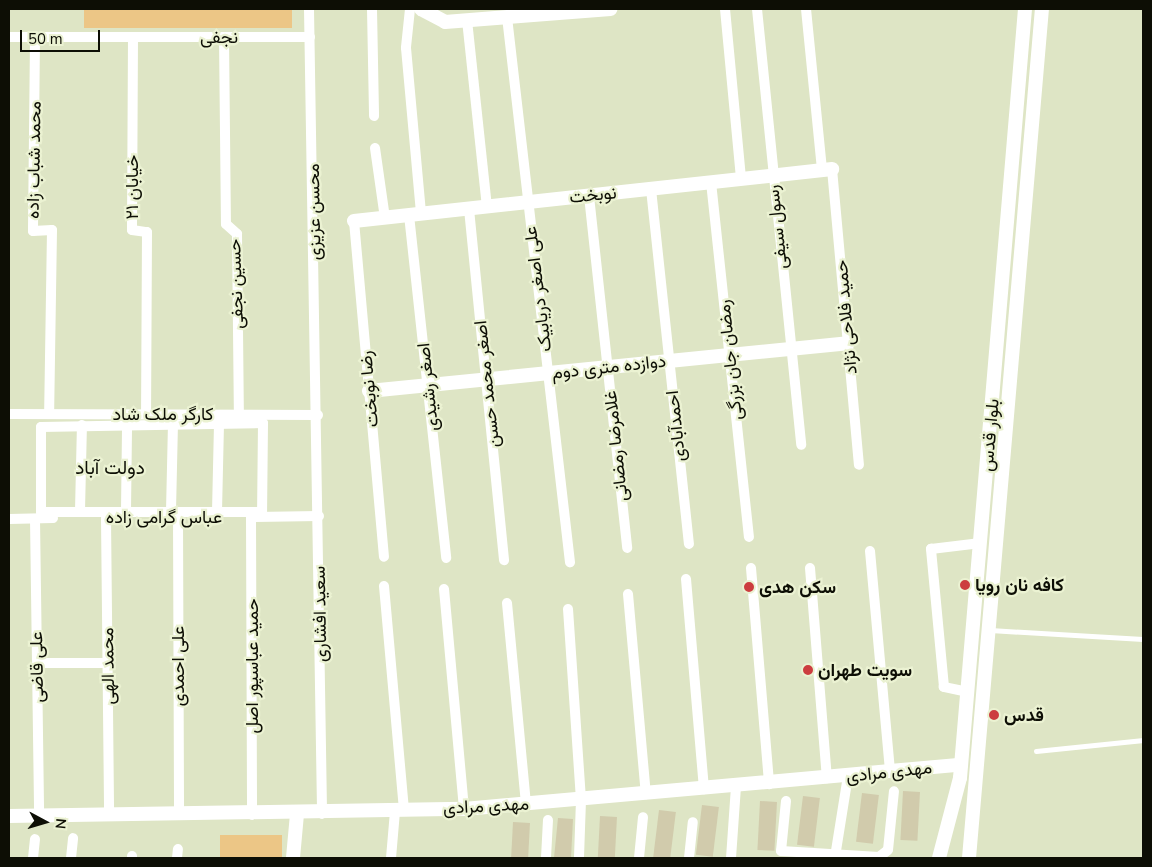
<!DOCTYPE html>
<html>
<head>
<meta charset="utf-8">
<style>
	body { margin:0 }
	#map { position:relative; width:1152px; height:867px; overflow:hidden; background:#dee5c5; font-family:"Nunito Sans",Vazirmatn,sans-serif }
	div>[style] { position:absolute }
	.green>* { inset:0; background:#ecc686; transform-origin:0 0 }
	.building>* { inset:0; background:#d1cbac; transform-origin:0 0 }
	.lane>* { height:5px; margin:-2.5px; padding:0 2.5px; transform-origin:2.5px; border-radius:2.5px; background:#fff }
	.street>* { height:10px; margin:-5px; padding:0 5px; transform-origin:5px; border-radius:5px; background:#fff }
	.secondary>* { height:14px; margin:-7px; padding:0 7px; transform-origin:7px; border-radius:7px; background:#fff }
	.dots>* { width:14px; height:14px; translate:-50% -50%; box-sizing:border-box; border:2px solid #ebf2d2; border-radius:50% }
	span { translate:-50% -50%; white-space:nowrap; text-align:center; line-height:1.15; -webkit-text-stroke:4.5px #ebf2d2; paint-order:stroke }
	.street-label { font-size:18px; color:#0d0e05 }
	.poi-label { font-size:18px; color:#0d0e05; font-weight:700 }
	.left { translate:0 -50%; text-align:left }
	.neighbourhood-label { font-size:19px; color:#0d0e05 }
	.frame { position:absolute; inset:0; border:10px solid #0d0e05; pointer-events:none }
	.north { position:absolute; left:20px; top:797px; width:50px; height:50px; -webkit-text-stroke:4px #ebf2d2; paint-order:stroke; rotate:96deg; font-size:14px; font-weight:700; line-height:20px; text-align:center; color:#0d0e05 }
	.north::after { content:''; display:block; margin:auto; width:18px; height:22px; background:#0d0e05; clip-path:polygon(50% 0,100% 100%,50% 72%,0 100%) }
	.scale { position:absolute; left:20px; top:30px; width:80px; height:22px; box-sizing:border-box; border:2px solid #0d0e05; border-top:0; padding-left:6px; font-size:15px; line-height:18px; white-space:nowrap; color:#0d0e05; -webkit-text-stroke:4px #ebf2d2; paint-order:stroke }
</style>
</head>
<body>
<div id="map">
	<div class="green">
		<i style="left:84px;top:9px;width:208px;height:19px"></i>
		<i style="left:220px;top:835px;width:62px;height:23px"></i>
	</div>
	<div class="building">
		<i style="left:903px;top:791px;width:17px;height:49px;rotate:3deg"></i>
		<i style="left:862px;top:793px;width:17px;height:49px;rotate:7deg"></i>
		<i style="left:803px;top:796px;width:17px;height:49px;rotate:7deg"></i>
		<i style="left:760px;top:801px;width:17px;height:49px;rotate:3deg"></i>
		<i style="left:702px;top:805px;width:17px;height:50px;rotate:7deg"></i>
		<i style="left:659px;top:810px;width:17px;height:48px;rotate:7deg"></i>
		<i style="left:600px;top:816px;width:17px;height:42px;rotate:3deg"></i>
		<i style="clip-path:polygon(558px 818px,573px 819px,571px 858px,554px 858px)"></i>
		<i style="left:513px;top:822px;width:17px;height:36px;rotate:3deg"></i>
	</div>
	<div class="lane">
		<i style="left:990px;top:630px;width:153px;rotate:3.4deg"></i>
		<i style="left:1036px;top:751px;width:108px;rotate:-5.9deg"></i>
	</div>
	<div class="street">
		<i style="left:309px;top:9px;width:805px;rotate:89.07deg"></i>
		<i style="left:372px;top:9px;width:107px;rotate:88.9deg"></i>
		<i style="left:410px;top:9px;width:39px;rotate:96deg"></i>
		<i style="left:406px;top:48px;width:167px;rotate:84.8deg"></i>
		<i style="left:725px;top:9px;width:171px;rotate:84.6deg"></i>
		<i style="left:757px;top:9px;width:438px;rotate:84.2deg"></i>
		<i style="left:806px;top:9px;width:162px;rotate:84.3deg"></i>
		<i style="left:507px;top:17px;width:549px;rotate:83.41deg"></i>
		<i style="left:467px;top:20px;width:188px;rotate:83.9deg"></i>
		<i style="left:9px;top:37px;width:301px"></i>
		<i style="left:133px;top:37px;width:193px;rotate:90.3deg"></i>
		<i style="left:132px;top:230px;width:15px;rotate:8deg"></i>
		<i style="left:147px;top:232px;width:182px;rotate:90.3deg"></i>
		<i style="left:224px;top:37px;width:187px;rotate:89.4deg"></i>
		<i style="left:226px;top:224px;width:15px;rotate:42deg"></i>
		<i style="left:237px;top:234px;width:180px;rotate:89.4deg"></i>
		<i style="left:35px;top:38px;width:193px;rotate:90.6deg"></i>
		<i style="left:33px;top:231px;width:19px;rotate:-3deg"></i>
		<i style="left:52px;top:230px;width:184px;rotate:90.9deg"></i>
		<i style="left:375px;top:148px;width:71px;rotate:81.9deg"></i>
		<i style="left:832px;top:169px;width:297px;rotate:84.8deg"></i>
		<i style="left:711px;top:182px;width:357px;rotate:83.9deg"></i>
		<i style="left:651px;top:189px;width:357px;rotate:83.9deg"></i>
		<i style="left:589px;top:196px;width:354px;rotate:83.8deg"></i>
		<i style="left:469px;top:209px;width:353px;rotate:84.3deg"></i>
		<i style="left:409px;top:215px;width:345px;rotate:83.8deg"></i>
		<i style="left:354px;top:221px;width:337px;rotate:84.9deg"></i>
		<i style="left:9px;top:414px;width:309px;rotate:0.2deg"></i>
		<i style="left:263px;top:423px;width:89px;rotate:90.6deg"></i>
		<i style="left:262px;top:512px;width:221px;rotate:180deg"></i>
		<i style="left:41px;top:512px;width:85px;rotate:-90deg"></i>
		<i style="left:41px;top:427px;width:222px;rotate:-1deg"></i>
		<i style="left:80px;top:511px;width:86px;rotate:-88.7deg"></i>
		<i style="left:126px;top:511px;width:87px;rotate:-89.3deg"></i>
		<i style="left:171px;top:511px;width:87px;rotate:-88.7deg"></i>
		<i style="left:217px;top:512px;width:89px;rotate:-88.7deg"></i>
		<i style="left:178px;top:517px;width:298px;rotate:89.8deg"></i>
		<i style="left:251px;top:517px;width:298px;rotate:89.8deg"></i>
		<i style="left:255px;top:517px;width:64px;rotate:-0.9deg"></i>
		<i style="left:106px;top:518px;width:297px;rotate:89.4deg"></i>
		<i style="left:9px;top:519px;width:44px;rotate:-1.3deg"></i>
		<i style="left:35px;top:519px;width:296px;rotate:89.2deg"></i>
		<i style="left:870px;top:551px;width:222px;rotate:84.8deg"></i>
		<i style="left:751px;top:568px;width:217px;rotate:85.2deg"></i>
		<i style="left:810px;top:568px;width:211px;rotate:85.4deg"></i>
		<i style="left:686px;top:579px;width:211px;rotate:85.1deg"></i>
		<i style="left:384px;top:586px;width:225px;rotate:84.9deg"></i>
		<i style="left:444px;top:589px;width:221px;rotate:84.8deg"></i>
		<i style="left:628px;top:594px;width:201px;rotate:84.9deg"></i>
		<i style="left:507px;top:603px;width:202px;rotate:84.6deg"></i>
		<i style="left:568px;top:609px;width:191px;rotate:86.1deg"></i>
		<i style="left:581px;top:800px;width:58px;rotate:92deg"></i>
		<i style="left:37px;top:663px;width:70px"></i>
		<i style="left:968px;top:692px;width:25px;rotate:-168deg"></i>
		<i style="left:944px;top:687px;width:139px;rotate:-95.4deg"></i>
		<i style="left:931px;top:549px;width:50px;rotate:-6.8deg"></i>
		<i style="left:786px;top:801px;width:50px;rotate:95.7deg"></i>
		<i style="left:781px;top:851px;width:98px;rotate:3.5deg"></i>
		<i style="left:879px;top:857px;width:11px;rotate:-38deg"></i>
		<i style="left:888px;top:850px;width:59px;rotate:-84.2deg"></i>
		<i style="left:835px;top:857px;width:82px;rotate:-80.9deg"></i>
		<i style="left:33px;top:858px;width:19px;rotate:-84deg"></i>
		<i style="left:71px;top:858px;width:20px;rotate:-84deg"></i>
		<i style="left:132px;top:858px;width:2px;rotate:-90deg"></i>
		<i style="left:177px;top:858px;width:9px;rotate:-84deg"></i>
		<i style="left:391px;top:858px;width:47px;rotate:-85.1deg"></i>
		<i style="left:546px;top:858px;width:38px;rotate:-87deg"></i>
		<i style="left:639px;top:858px;width:41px;rotate:-84.4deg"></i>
		<i style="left:689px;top:858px;width:36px;rotate:-84deg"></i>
		<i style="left:731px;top:858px;width:71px;rotate:-86deg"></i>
	</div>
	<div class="secondary">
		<i style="left:421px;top:9px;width:27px;rotate:28deg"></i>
		<i style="left:445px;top:22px;width:166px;rotate:-4.5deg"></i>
		<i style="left:354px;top:221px;width:481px;rotate:-6.2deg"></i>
		<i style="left:369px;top:391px;width:481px;rotate:-5.7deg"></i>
		<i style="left:9px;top:816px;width:455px;rotate:-0.9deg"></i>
		<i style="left:464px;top:809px;width:499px;rotate:-5.1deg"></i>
		<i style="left:293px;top:858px;width:44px;rotate:-84.8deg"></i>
		<i style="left:939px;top:858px;width:83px;rotate:-75.3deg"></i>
		<i style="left:960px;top:778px;width:772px;rotate:-85.17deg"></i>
		<i style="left:969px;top:858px;width:852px;rotate:-85.09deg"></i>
	</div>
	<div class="dots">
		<i style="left:965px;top:585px;background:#cc3d3f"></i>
		<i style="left:749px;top:587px;background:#cc3d3f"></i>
		<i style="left:808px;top:670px;background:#cc3d3f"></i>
		<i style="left:994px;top:715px;background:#cc3d3f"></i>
	</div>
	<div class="street-label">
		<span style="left:219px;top:37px">نجفی</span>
		<span style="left:34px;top:160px;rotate:-89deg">محمد شباب زاده</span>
		<span style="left:132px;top:187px;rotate:-90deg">خیابان ۲۱</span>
		<span style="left:593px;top:195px;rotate:-6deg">نوبخت</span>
		<span style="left:314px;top:212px;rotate:-91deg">محسن عزیزی</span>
		<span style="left:777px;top:227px;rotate:-96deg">رسول سیفی</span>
		<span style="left:236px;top:284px;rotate:-92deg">حسین نجفی</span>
		<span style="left:538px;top:289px;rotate:-97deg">علی اصغر دریابیک</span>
		<span style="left:846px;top:317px;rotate:-95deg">حمید فلاحی نژاد</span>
		<span style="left:730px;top:360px;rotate:-96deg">رمضان جان بزرگی</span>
		<span style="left:609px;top:367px;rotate:-6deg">دوازده متری دوم</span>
		<span style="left:487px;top:384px;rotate:-96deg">اصغر محمد حسن</span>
		<span style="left:428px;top:387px;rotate:-96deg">اصغر رشیدی</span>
		<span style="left:369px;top:389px;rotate:-95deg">رضا نوبخت</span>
		<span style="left:163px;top:414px">کارگر ملک شاد</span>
		<span style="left:676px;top:426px;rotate:-96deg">احمدآبادی</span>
		<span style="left:990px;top:435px;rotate:-85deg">بلوار قدس</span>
		<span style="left:616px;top:446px;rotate:-96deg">غلامرضا رمضانی</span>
		<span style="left:164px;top:517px">عباس گرامی زاده</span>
		<span style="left:320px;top:614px;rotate:-91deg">سعید افشاری</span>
		<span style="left:108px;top:666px;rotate:-91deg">محمد الهی</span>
		<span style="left:178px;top:666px;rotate:-90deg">علی احمدی</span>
		<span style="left:252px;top:666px;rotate:-90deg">حمید عباسپور اصل</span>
		<span style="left:37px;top:667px;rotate:-91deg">علی قاضی</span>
		<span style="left:889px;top:772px;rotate:-6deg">مهدی مرادی</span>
		<span style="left:486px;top:806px;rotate:-3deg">مهدی مرادی</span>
	</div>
	<div class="poi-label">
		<span class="left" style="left:975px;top:585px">کافه نان رویا</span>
		<span class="left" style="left:759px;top:587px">سكن هدى</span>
		<span class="left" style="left:818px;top:670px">سويت طهران</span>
		<span class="left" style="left:1004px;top:715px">قدس</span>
	</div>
	<div class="neighbourhood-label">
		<span style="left:110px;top:469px">دولت آباد</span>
	</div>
	<div class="frame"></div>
	<div class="north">N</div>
	<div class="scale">50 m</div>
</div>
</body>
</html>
